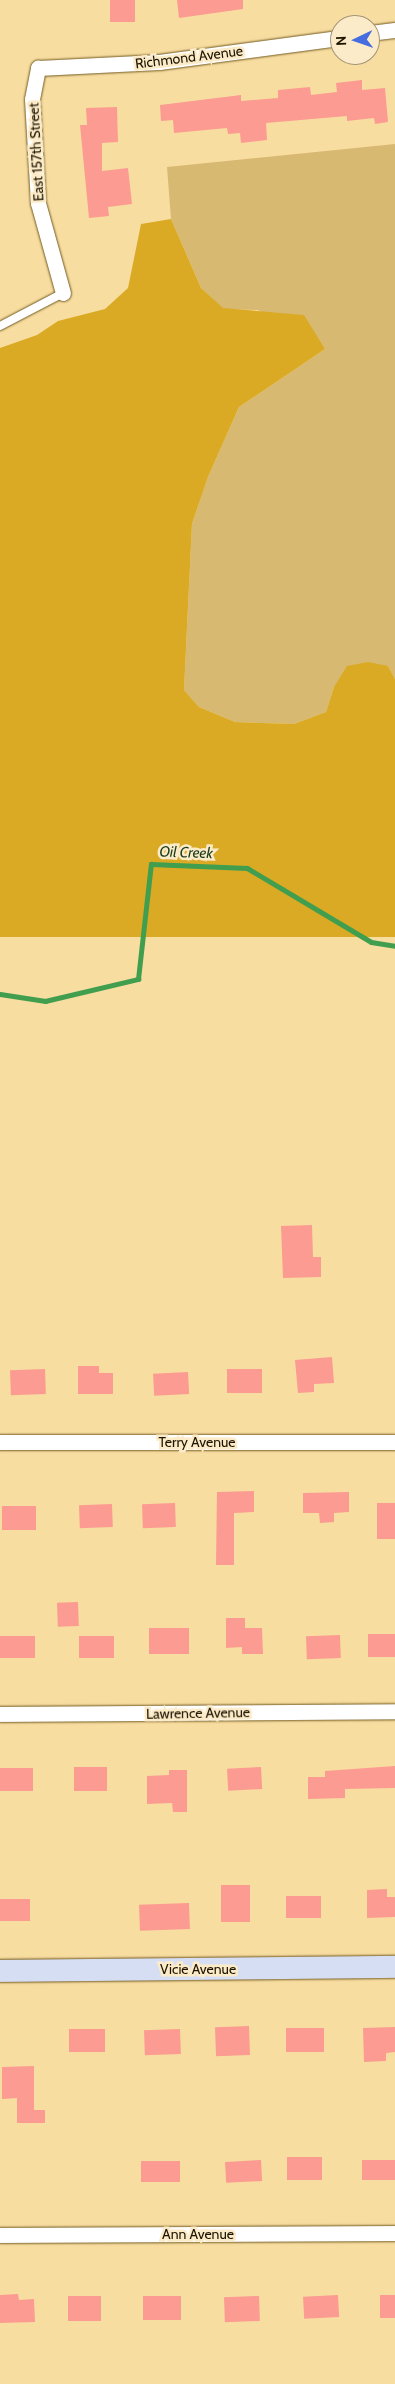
<!DOCTYPE html>
<html>
<head>
<meta charset="utf-8">
<style>
	body { margin:0 }
	#map { position:relative; width:395px; height:2384px; overflow:hidden; background:#f8dda1; font-family:Cabin,sans-serif }
	div>[style] { position:absolute }
	.green>* { inset:0; background:#d8b972 }
	.forest>* { inset:0; background:#daaa25 }
	.stream>* { height:5px; margin:-2.5px; padding:0 2.5px; transform-origin:2.5px; border-radius:2.5px; background:#419e4e }
	.building>* { inset:0; background:#fc9b91; transform-origin:0 0 }
	.roads { filter:drop-shadow(0 0 1px #735b21) drop-shadow(0 0 1px #735b21) }
	.lane>* { height:8px; margin:-4px; padding:0 4px; transform-origin:4px; border-radius:4px; background:#fff }
	.street>* { height:15px; margin:-7.5px; padding:0 7.5px; transform-origin:7.5px; border-radius:7.5px; background:#fff }
	.secondary>* { height:22px; margin:-11px; padding:0 11px; transform-origin:11px; border-radius:11px; background:#d6def3 }
	span { translate:-50% -50%; white-space:nowrap; text-align:center; line-height:1.15; -webkit-text-stroke:5px #fcebc8; paint-order:stroke }
	.street-label { font-size:14px; color:#1d1400 }
	.water-label { font-size:15px; color:#183d1c; font-style:italic }
	.north { position:absolute; left:330px; top:15px; width:50px; height:50px; box-sizing:border-box; background:#fcebc8; border:1px solid #a39578; border-radius:50%; rotate:267deg; font-size:14px; font-weight:700; line-height:20px; text-align:center; color:#1d1400 }
	.north::after { content:''; display:block; margin:auto; width:18px; height:22px; background:#456ddf; clip-path:polygon(50% 0,100% 100%,50% 72%,0 100%) }
</style>
</head>
<body>
<div id="map">
	<div class="green">
		<i style="clip-path:polygon(395px 144px,395px 679px,388px 666px,334px 687px,326px 712px,294px 724px,235px 722px,199px 707px,184px 690px,192px 524px,208px 477px,239px 407px,325px 349px,258px 310px,223px 309px,201px 288px,171px 219px,167px 167px)"></i>
	</div>
	<div class="forest">
		<i style="clip-path:polygon(171px 219px,201px 288px,223px 308px,304px 315px,325px 349px,239px 407px,208px 477px,192px 524px,184px 690px,199px 707px,235px 722px,294px 724px,326px 712px,334px 687px,347px 666px,368px 662px,388px 666px,395px 679px,395px 937px,0 937px,0 348px,37px 335px,58px 321px,105px 309px,128px 288px,141px 224px)"></i>
	</div>
	<div class="stream">
		<i style="left:0;top:994px;width:46px;rotate:8.8deg"></i>
		<i style="left:45px;top:1001px;width:96px;rotate:-13.3deg"></i>
		<i style="left:138px;top:979px;width:116px;rotate:-83.6deg"></i>
		<i style="left:151px;top:864px;width:96px;rotate:2.4deg"></i>
		<i style="left:247px;top:868px;width:144px;rotate:30.8deg"></i>
		<i style="left:371px;top:942px;width:24px;rotate:9deg"></i>
	</div>
	<div class="building">
		<i style="left:110px;top:0;width:25px;height:22px"></i>
		<i style="clip-path:polygon(177px 0,243px 0,243px 9px,179px 18px)"></i>
		<i style="clip-path:polygon(362px 80px,362px 90px,385px 88px,388px 122px,375px 124px,374px 118px,347px 121px,347px 116px,266px 123px,267px 140px,241px 143px,240px 133px,228px 134px,227px 128px,174px 133px,173px 120px,161px 121px,160px 105px,241px 95px,241px 101px,278px 98px,278px 90px,310px 87px,311px 95px,337px 92px,336px 83px)"></i>
		<i style="clip-path:polygon(117px 107px,118px 142px,102px 143px,102px 171px,128px 168px,132px 204px,108px 207px,109px 216px,89px 218px,80px 125px,87px 125px,86px 108px)"></i>
		<i style="clip-path:polygon(312px 1225px,313px 1257px,321px 1257px,321px 1277px,283px 1278px,281px 1226px)"></i>
		<i style="clip-path:polygon(332px 1357px,334px 1383px,314px 1384px,314px 1392px,298px 1393px,295px 1360px)"></i>
		<i style="clip-path:polygon(78px 1366px,99px 1366px,99px 1373px,113px 1373px,113px 1394px,78px 1394px)"></i>
		<i style="left:45px;top:1369px;width:25px;height:35px;rotate:88deg"></i>
		<i style="left:262px;top:1369px;width:24px;height:35px;rotate:90deg"></i>
		<i style="left:188px;top:1372px;width:22px;height:35px;rotate:87deg"></i>
		<i style="clip-path:polygon(254px 1491px,254px 1512px,234px 1513px,234px 1565px,216px 1565px,217px 1492px)"></i>
		<i style="clip-path:polygon(349px 1492px,349px 1512px,334px 1513px,334px 1522px,320px 1523px,319px 1513px,303px 1513px,303px 1493px)"></i>
		<i style="left:175px;top:1503px;width:24px;height:33px;rotate:88deg"></i>
		<i style="left:377px;top:1503px;width:18px;height:36px"></i>
		<i style="left:112px;top:1504px;width:23px;height:33px;rotate:88deg"></i>
		<i style="left:36px;top:1506px;width:24px;height:34px;rotate:90deg"></i>
		<i style="left:78px;top:1602px;width:24px;height:21px;rotate:88deg"></i>
		<i style="clip-path:polygon(226px 1618px,245px 1618px,245px 1628px,262px 1628px,263px 1654px,242px 1654px,242px 1647px,226px 1648px)"></i>
		<i style="left:189px;top:1628px;width:26px;height:40px;rotate:90deg"></i>
		<i style="left:395px;top:1634px;width:23px;height:27px;rotate:90deg"></i>
		<i style="left:340px;top:1635px;width:23px;height:34px;rotate:88deg"></i>
		<i style="left:0;top:1636px;width:35px;height:22px"></i>
		<i style="left:114px;top:1636px;width:22px;height:35px;rotate:90deg"></i>
		<i style="clip-path:polygon(395px 1766px,395px 1788px,345px 1789px,345px 1798px,308px 1799px,308px 1777px,325px 1777px,325px 1771px)"></i>
		<i style="left:74px;top:1767px;width:33px;height:24px"></i>
		<i style="left:261px;top:1767px;width:22px;height:34px;rotate:87deg"></i>
		<i style="left:0;top:1768px;width:33px;height:23px"></i>
		<i style="clip-path:polygon(169px 1770px,187px 1770px,187px 1812px,173px 1812px,172px 1803px,147px 1804px,147px 1776px,169px 1775px)"></i>
		<i style="left:250px;top:1885px;width:37px;height:29px;rotate:90deg"></i>
		<i style="clip-path:polygon(387px 1889px,387px 1897px,395px 1897px,395px 1917px,367px 1918px,367px 1890px)"></i>
		<i style="left:321px;top:1896px;width:22px;height:35px;rotate:90deg"></i>
		<i style="left:0;top:1899px;width:30px;height:22px"></i>
		<i style="left:189px;top:1903px;width:26px;height:50px;rotate:88deg"></i>
		<i style="left:249px;top:2026px;width:29px;height:34px;rotate:88deg"></i>
		<i style="clip-path:polygon(395px 2027px,395px 2052px,386px 2053px,386px 2061px,364px 2062px,363px 2028px)"></i>
		<i style="left:324px;top:2028px;width:24px;height:38px;rotate:90deg"></i>
		<i style="left:105px;top:2029px;width:23px;height:36px;rotate:90deg"></i>
		<i style="left:180px;top:2029px;width:25px;height:36px;rotate:88deg"></i>
		<i style="clip-path:polygon(34px 2066px,34px 2110px,45px 2110px,45px 2123px,17px 2123px,17px 2098px,2px 2099px,2px 2067px)"></i>
		<i style="left:322px;top:2157px;width:23px;height:35px;rotate:90deg"></i>
		<i style="left:261px;top:2160px;width:21px;height:36px;rotate:87deg"></i>
		<i style="left:395px;top:2160px;width:20px;height:33px;rotate:90deg"></i>
		<i style="left:180px;top:2161px;width:21px;height:39px;rotate:90deg"></i>
		<i style="clip-path:polygon(18px 2294px,19px 2300px,34px 2299px,35px 2322px,0 2323px,0 2295px)"></i>
		<i style="left:338px;top:2295px;width:22px;height:35px;rotate:87deg"></i>
		<i style="left:395px;top:2295px;width:23px;height:15px;rotate:90deg"></i>
		<i style="left:68px;top:2296px;width:33px;height:25px"></i>
		<i style="left:181px;top:2296px;width:24px;height:38px;rotate:90deg"></i>
		<i style="left:259px;top:2296px;width:25px;height:35px;rotate:88deg"></i>
	</div>
	<div class="roads">
		<div class="lane">
			<i style="left:0;top:326px;width:71px;rotate:-27.6deg"></i>
		</div>
		<div class="street">
			<i style="left:370px;top:33px;width:25px;rotate:-7deg"></i>
			<i style="left:63px;top:293px;width:93px;rotate:-105.5deg"></i>
			<i style="left:38px;top:203px;width:104px;rotate:-93.3deg"></i>
			<i style="left:32px;top:99px;width:32px;rotate:-79deg"></i>
			<i style="left:38px;top:68px;width:121px;rotate:-2.8deg"></i>
			<i style="left:159px;top:62px;width:183px;rotate:-7.6deg"></i>
			<i style="left:0;top:1442px;width:395px"></i>
			<i style="left:0;top:1714px;width:395px;rotate:-0.4deg"></i>
			<i style="left:0;top:2235px;width:395px;rotate:-0.3deg"></i>
		</div>
		<div class="secondary">
			<i style="left:0;top:1971px;width:395px;rotate:-0.6deg"></i>
		</div>
	</div>
	<div class="street-label">
		<span style="left:189px;top:57px;rotate:-7deg">Richmond Avenue</span>
		<span style="left:36px;top:152px;rotate:-93deg">East 157th Street</span>
		<span style="left:197px;top:1442px">Terry Avenue</span>
		<span style="left:198px;top:1713px;rotate:-1deg">Lawrence Avenue</span>
		<span style="left:198px;top:1969px">Vicie Avenue</span>
		<span style="left:198px;top:2234px">Ann Avenue</span>
	</div>
	<div class="water-label">
		<span style="left:186px;top:853px;rotate:2deg">Oil Creek</span>
	</div>
	<div class="north">N</div>
</div>
</body>
</html>
